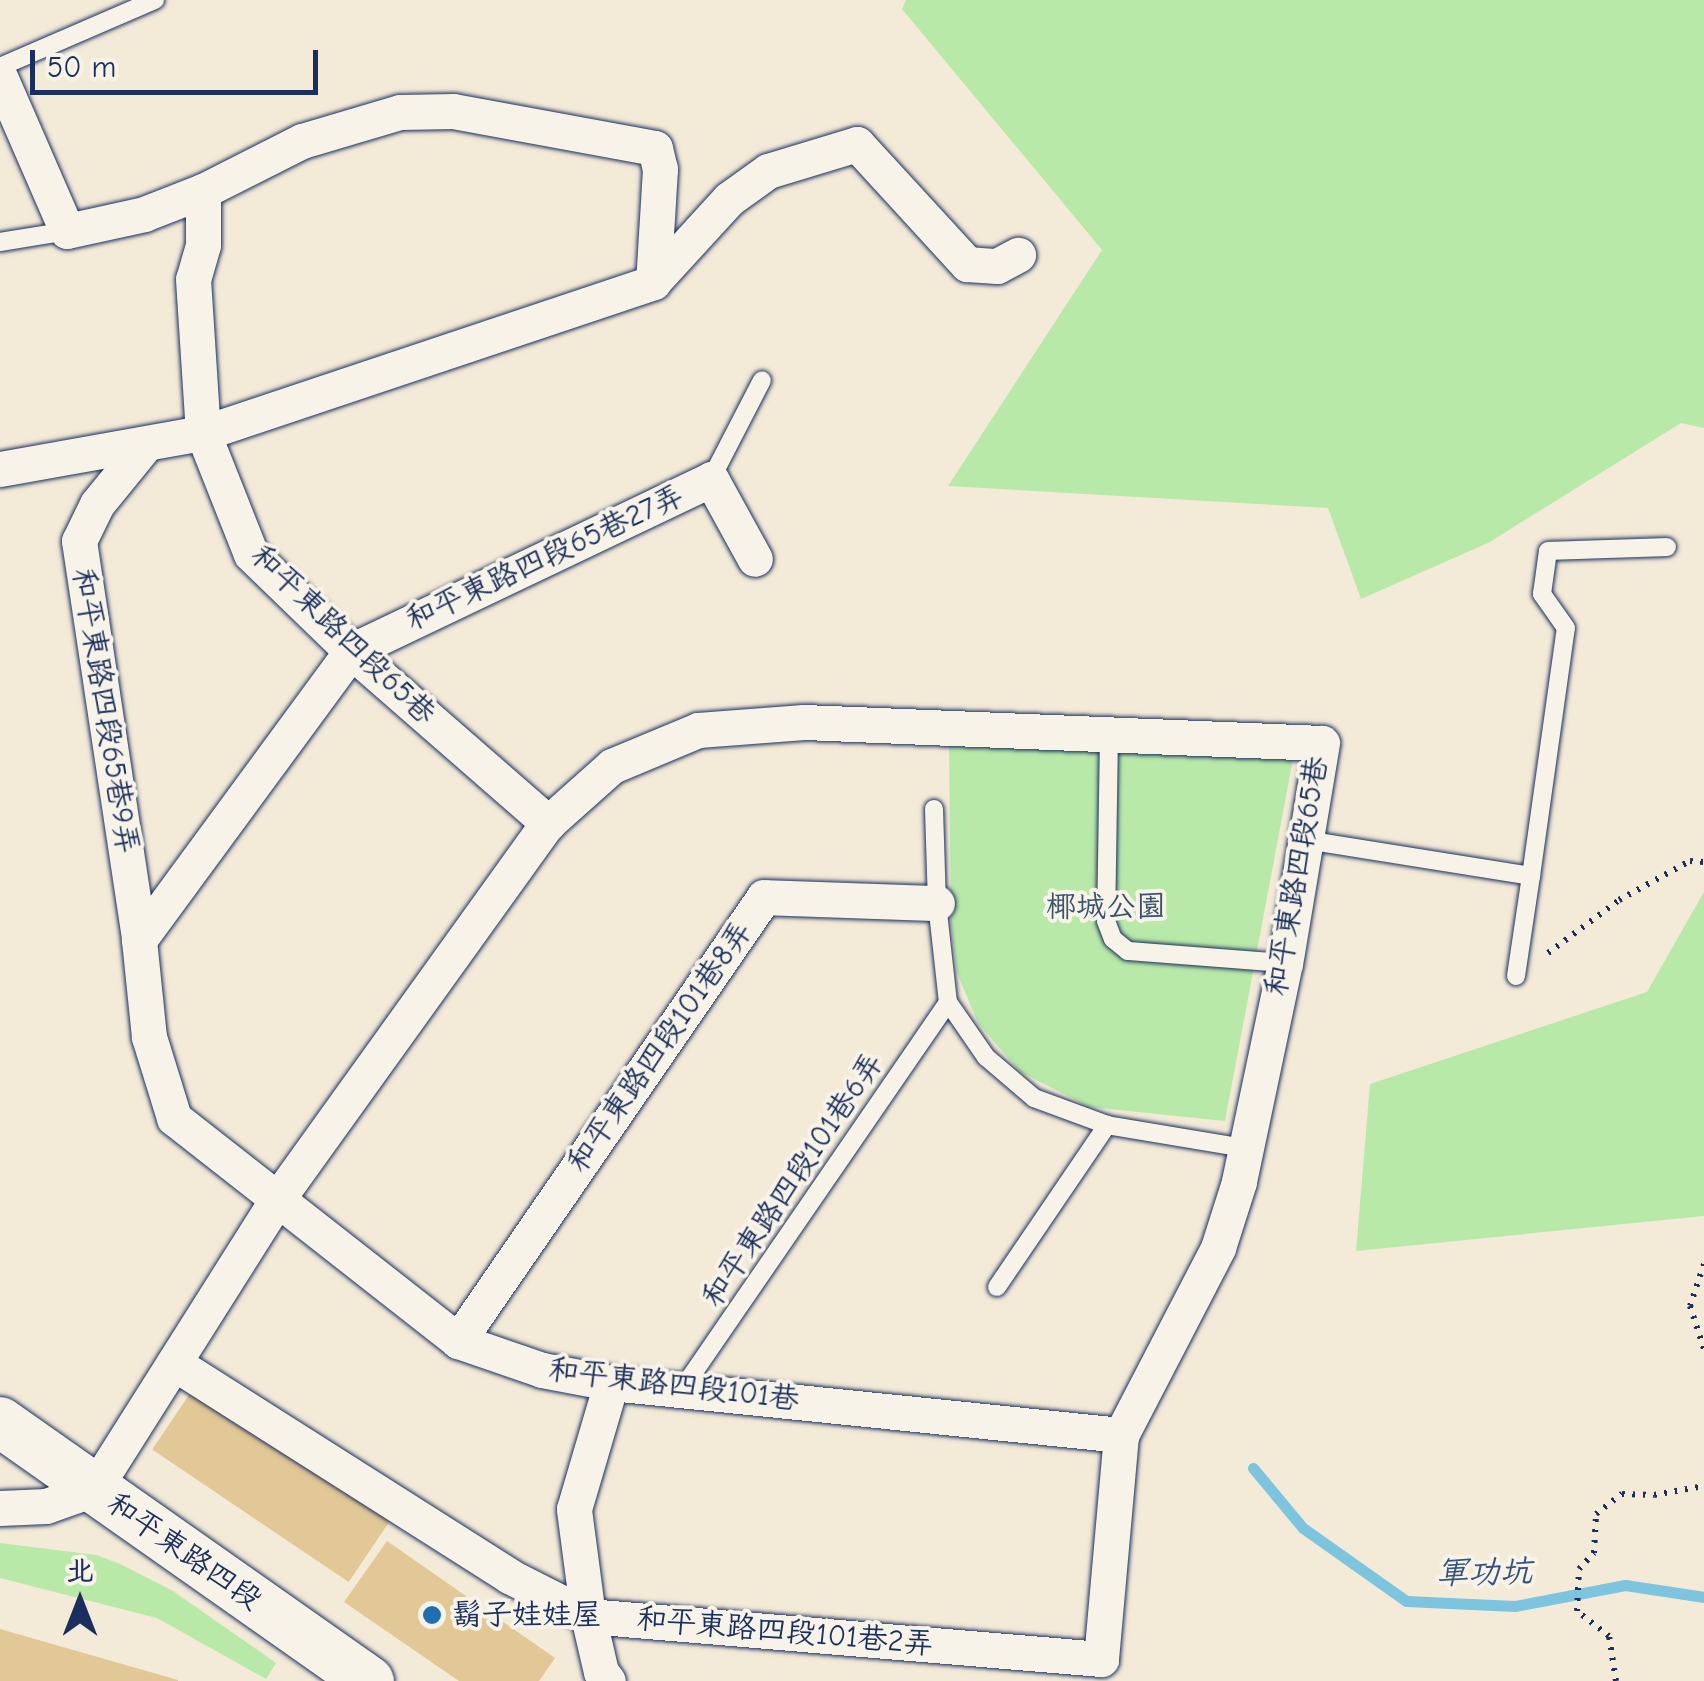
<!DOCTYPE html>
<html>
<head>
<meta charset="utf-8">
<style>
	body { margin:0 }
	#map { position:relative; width:1704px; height:1681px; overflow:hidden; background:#f3ead8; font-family:"Comic Neue","LXGW WenKai TC",sans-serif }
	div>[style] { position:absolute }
	.green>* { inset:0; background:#b9e9a9 }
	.stream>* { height:11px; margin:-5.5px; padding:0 5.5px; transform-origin:5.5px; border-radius:5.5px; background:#7dc5de }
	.building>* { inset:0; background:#e2c797; transform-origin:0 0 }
	.path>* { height:6px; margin-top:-3px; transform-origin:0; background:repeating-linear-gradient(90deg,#1b2f5e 0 2.5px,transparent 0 10.5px) }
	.roads { filter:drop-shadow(0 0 2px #1b2f5e) drop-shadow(0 0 2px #1b2f5e) }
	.service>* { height:18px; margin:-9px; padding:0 9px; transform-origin:9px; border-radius:9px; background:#f7f3e8 }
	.minor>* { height:35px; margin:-17.5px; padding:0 17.5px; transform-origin:17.5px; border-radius:17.5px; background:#f7f3e8 }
	.secondary>* { height:50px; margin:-25px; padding:0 25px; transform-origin:25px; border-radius:25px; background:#f7f3e8 }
	.dots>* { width:28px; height:28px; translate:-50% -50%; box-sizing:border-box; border:5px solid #f7f3e8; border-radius:50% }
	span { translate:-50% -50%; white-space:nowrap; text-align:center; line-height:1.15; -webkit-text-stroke:8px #f7f3e8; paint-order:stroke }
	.street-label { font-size:30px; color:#1b2f5e }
	.park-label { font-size:30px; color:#3b546d }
	.poi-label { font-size:30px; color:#1b2f5e }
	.left { translate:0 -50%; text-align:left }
	.water-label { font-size:32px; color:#34547e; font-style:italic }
	.north { position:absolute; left:30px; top:1551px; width:100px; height:100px; -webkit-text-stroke:8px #f7f3e8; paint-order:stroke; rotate:0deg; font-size:28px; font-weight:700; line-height:40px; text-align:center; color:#1b2f5e }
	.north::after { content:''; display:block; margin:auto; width:35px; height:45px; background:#1b2f5e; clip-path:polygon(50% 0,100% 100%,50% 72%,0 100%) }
	.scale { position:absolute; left:30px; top:50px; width:288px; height:45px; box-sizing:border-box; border:5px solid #1b2f5e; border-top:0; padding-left:12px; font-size:30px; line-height:35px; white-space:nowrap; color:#1b2f5e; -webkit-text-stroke:8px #f7f3e8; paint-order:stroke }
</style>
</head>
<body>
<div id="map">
	<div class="green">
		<i style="clip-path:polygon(906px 0,1704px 0,1704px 428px,1681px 423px,1488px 543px,1361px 599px,1328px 508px,948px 486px,1102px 250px,902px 9px)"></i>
		<i style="clip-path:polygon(949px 745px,1293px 759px,1225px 1121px,1089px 1107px,1019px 1071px,978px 1023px,957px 973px,951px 926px)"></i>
		<i style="clip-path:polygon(1704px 892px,1704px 1216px,1356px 1251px,1370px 1084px,1647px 992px)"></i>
		<i style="clip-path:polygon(0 1543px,96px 1555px,120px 1564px,173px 1591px,276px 1663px,266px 1679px,157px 1618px,0 1578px)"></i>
	</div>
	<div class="stream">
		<i style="left:1253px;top:1468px;width:78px;rotate:50.2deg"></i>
		<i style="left:1303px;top:1528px;width:126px;rotate:35.3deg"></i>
		<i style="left:1406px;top:1601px;width:109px;rotate:2.6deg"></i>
		<i style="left:1515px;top:1606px;width:112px;rotate:-10.8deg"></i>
		<i style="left:1625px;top:1585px;width:80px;rotate:8.6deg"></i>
	</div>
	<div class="building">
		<i style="left:193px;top:1389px;width:237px;height:73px;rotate:34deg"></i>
		<i style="clip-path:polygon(387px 1541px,555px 1658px,539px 1681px,459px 1681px,344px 1602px)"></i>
		<i style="clip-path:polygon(0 1629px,178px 1680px,178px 1681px,0 1681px)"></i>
	</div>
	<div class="path">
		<i style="left:1548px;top:953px;width:89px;rotate:-36.7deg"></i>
		<i style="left:1619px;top:900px;width:81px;rotate:-28.8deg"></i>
		<i style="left:1690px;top:861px;width:14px;rotate:4deg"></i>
		<i style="left:1704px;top:1264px;width:44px;rotate:108.4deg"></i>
		<i style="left:1690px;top:1306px;width:45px;rotate:72deg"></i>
		<i style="left:1616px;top:1681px;width:46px;rotate:-98.8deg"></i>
		<i style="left:1609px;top:1636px;width:41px;rotate:-142deg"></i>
		<i style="left:1577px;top:1611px;width:42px;rotate:-87.3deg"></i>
		<i style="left:1579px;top:1569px;width:22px;rotate:-47deg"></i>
		<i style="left:1594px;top:1553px;width:39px;rotate:-87deg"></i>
		<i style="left:1596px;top:1514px;width:33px;rotate:-38deg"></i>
		<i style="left:1622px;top:1494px;width:32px;rotate:2deg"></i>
		<i style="left:1654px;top:1495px;width:51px;rotate:-10.2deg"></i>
	</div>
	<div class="roads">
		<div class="service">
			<i style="left:0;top:67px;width:169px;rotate:-23.4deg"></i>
			<i style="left:0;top:242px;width:68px;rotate:-9.3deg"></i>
			<i style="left:711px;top:479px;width:111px;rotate:-62.7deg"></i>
			<i style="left:1109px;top:735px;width:186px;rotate:90.9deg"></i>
			<i style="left:1106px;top:921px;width:19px;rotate:69deg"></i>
			<i style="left:1113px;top:939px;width:19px;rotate:39deg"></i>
			<i style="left:1128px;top:951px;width:157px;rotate:4.4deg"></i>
			<i style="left:934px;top:809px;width:94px;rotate:88.2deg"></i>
			<i style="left:937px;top:903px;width:100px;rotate:83.7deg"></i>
			<i style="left:948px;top:1002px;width:67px;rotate:55.4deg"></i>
			<i style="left:986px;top:1057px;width:63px;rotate:40.5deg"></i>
			<i style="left:1034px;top:1098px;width:78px;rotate:20.3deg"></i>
			<i style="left:1107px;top:1125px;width:140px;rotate:9.5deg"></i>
			<i style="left:1306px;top:840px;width:228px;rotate:9.1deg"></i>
			<i style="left:1531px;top:876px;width:250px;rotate:-82deg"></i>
			<i style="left:1566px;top:628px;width:42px;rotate:-125.2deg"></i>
			<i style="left:1542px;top:594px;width:43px;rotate:-82.1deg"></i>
			<i style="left:1548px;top:551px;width:119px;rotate:-1.9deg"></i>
			<i style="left:1516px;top:976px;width:101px;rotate:-81.5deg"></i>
			<i style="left:997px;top:1287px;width:196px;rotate:-55.8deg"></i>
			<i style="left:683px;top:1388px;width:468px;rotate:-55.5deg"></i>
		</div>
		<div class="minor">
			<i style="left:0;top:77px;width:168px;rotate:66.5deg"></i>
			<i style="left:67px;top:231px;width:79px;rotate:-12.4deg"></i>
			<i style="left:144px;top:214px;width:63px;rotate:-21.3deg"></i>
			<i style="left:203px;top:191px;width:54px;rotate:90deg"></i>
			<i style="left:203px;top:245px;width:35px;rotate:106deg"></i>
			<i style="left:193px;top:279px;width:154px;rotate:86.3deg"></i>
			<i style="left:203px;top:433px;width:130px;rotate:68.4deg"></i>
			<i style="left:251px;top:554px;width:139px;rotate:44.1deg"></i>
			<i style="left:351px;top:651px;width:262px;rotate:41.1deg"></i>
			<i style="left:203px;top:191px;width:111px;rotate:-26.8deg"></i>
			<i style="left:302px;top:141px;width:102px;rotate:-16.5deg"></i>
			<i style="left:400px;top:112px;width:53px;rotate:-1.1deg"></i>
			<i style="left:453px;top:111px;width:205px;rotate:10.4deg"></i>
			<i style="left:655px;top:148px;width:22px;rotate:77deg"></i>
			<i style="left:660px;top:169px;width:113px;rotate:93.5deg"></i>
			<i style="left:146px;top:444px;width:77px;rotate:129.2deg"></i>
			<i style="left:97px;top:504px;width:41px;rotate:115.9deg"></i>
			<i style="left:79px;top:541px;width:403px;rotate:81.4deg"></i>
			<i style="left:139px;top:940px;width:98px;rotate:84.1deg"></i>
			<i style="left:149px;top:1037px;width:85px;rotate:72.8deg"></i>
			<i style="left:174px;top:1118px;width:361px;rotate:38.1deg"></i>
			<i style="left:458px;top:1341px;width:89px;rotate:19deg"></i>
			<i style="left:542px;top:1370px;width:70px;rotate:10.7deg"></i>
			<i style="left:611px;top:1383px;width:513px;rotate:5.82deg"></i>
			<i style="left:0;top:469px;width:206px;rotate:-10.1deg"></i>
			<i style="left:203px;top:433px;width:475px;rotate:-18.5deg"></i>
			<i style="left:653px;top:282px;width:113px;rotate:-47.5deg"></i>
			<i style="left:729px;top:199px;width:48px;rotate:-35.7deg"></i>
			<i style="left:768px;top:171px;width:93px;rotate:-16.9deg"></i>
			<i style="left:857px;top:144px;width:163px;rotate:47.5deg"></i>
			<i style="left:967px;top:264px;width:30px;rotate:4deg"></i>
			<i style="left:997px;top:266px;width:24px;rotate:-28deg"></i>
			<i style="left:139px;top:940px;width:358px;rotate:-53.7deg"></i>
			<i style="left:351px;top:651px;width:399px;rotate:-25.5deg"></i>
			<i style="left:711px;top:479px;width:91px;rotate:61.2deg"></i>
			<i style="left:458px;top:1341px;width:539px;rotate:-55.43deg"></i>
			<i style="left:764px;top:897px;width:173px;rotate:2deg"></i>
			<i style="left:174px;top:1363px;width:397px;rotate:32.4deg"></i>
			<i style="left:509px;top:1576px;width:89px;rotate:26.9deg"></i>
			<i style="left:588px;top:1616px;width:57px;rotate:76.9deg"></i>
			<i style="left:601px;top:1672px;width:11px;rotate:52deg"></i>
			<i style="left:0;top:1508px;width:46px;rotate:-2.5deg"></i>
			<i style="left:46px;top:1506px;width:51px;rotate:-19.5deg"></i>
			<i style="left:94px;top:1489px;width:341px;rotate:-57.7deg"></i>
			<i style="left:276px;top:1201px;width:466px;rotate:-54.3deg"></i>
			<i style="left:548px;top:823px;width:86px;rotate:-41.7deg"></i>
			<i style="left:612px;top:766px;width:93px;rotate:-22.7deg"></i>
			<i style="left:698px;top:730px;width:106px;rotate:-4.3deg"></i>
			<i style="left:804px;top:722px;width:518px;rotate:2.32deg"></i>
			<i style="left:1322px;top:743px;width:223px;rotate:99.5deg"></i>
			<i style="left:1285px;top:963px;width:224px;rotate:101.9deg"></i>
			<i style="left:1239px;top:1182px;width:69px;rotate:107.7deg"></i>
			<i style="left:1218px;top:1248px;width:211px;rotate:117.4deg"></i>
			<i style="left:1121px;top:1435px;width:225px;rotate:95.1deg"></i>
			<i style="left:1101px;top:1659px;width:515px;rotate:-175.21deg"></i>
			<i style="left:588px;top:1616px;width:108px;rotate:-97.5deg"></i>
			<i style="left:574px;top:1509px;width:131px;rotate:-73.6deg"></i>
		</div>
		<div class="secondary">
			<i style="left:0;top:1422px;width:451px;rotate:35.1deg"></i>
		</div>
	</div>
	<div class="dots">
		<i style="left:432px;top:1615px;background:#1f6fb2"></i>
	</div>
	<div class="street-label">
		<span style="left:545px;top:558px;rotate:-25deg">和平東路四段65巷27弄</span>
		<span style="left:343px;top:635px;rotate:44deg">和平東路四段65巷</span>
		<span style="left:105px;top:711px;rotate:81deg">和平東路四段65巷9弄</span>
		<span style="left:1297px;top:876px;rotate:-80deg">和平東路四段65巷</span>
		<span style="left:660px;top:1047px;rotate:-55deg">和平東路四段101巷8弄</span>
		<span style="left:793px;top:1180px;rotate:-56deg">和平東路四段101巷6弄</span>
		<span style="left:674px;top:1385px;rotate:7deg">和平東路四段101巷</span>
		<span style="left:184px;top:1552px;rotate:35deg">和平東路四段</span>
		<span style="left:785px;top:1632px;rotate:5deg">和平東路四段101巷2弄</span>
	</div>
	<div class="park-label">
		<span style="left:1106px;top:907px">椰城公園</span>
	</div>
	<div class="poi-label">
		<span class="left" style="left:452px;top:1615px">鬍子娃娃屋</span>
	</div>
	<div class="water-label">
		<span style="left:1484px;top:1573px;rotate:-1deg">軍功坑</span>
	</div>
	<div class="north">北</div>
	<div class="scale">50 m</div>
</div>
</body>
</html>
